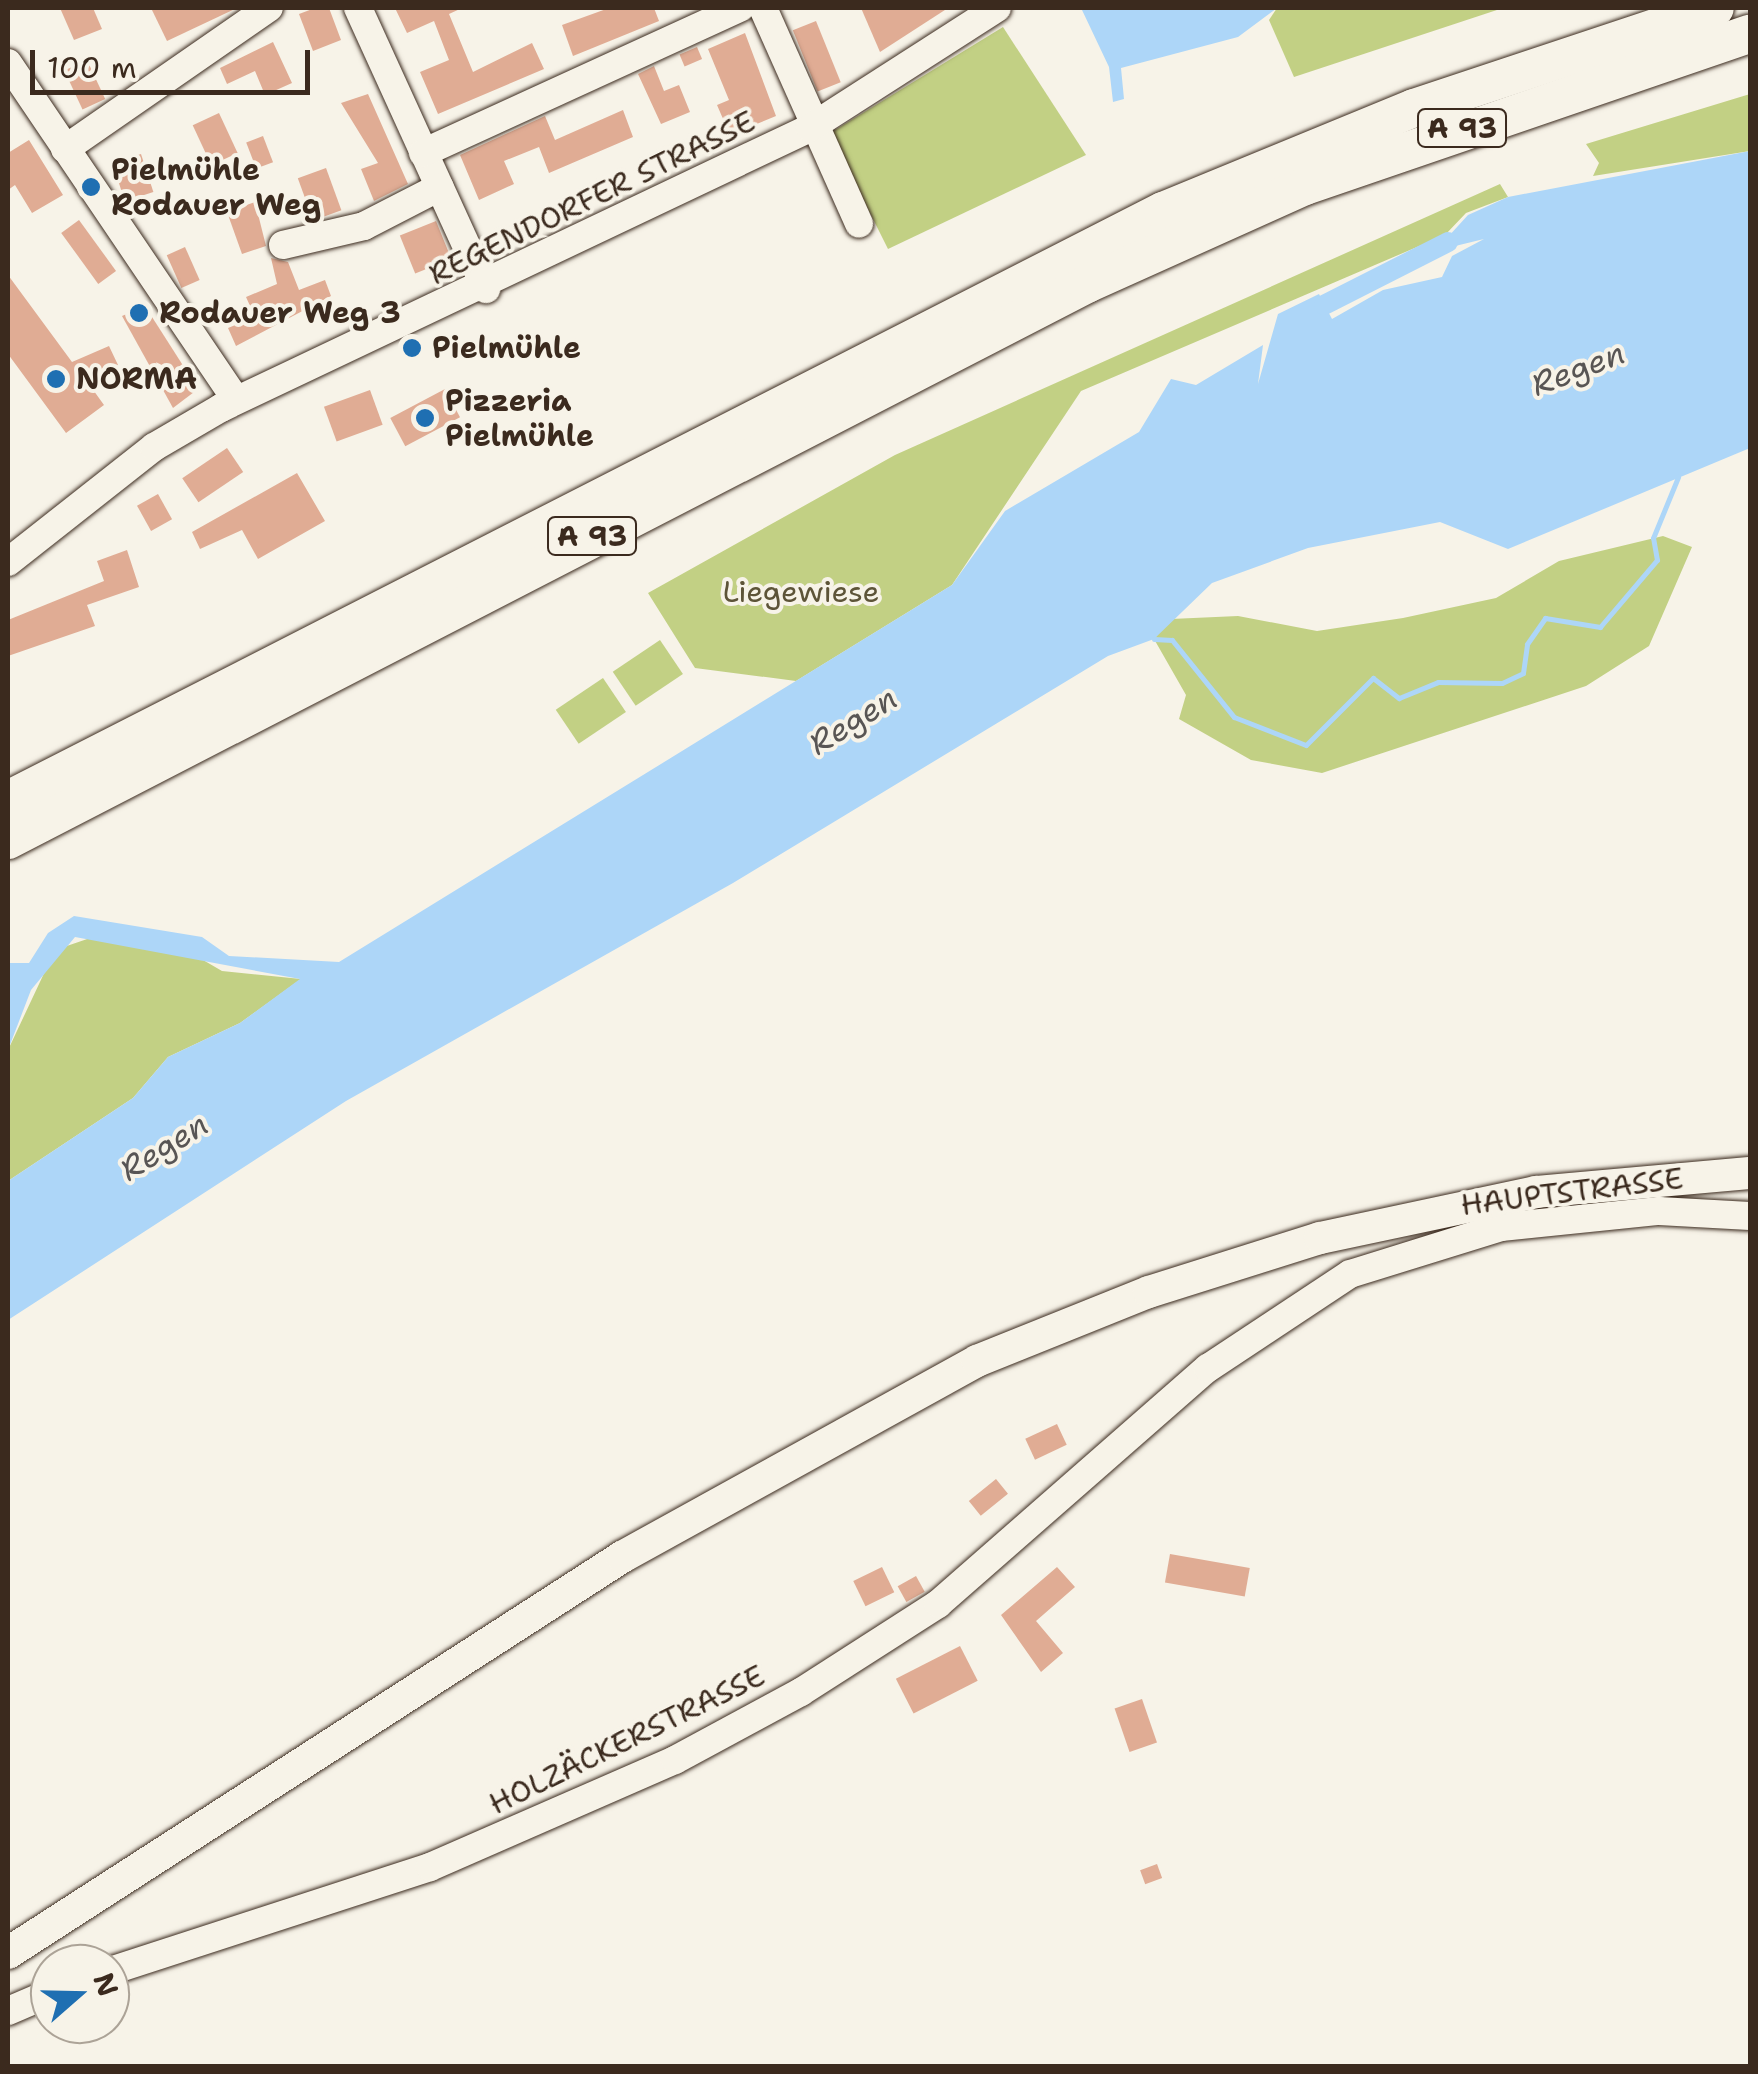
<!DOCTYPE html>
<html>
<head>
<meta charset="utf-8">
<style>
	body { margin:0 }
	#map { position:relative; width:1758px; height:2074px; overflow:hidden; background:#f7f3e8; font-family:"Shantell Sans",sans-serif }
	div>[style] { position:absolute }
	.green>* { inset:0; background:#c2d084; transform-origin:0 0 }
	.water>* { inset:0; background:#add6f8 }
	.stream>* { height:5px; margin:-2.5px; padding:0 2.5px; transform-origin:2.5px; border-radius:2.5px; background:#add6f8 }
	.canal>* { height:20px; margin:-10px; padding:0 10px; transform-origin:10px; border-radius:10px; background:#add6f8 }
	.building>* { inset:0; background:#e0ac94; transform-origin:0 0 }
	.roads { filter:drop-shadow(0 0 2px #3b2a1e) drop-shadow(0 0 2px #3b2a1e) }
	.minor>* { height:28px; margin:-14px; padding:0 14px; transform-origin:14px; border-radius:14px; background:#f7f3e8 }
	.major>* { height:32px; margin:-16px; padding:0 16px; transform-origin:16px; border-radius:16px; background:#f7f3e8 }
	.highway>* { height:38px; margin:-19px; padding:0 19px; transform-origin:19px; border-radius:19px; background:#f7f3e8 }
	.dots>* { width:28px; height:28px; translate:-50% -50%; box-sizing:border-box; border:5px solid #f7f3e8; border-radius:50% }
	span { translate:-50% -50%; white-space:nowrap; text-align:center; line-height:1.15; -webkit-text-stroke:8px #f7f3e8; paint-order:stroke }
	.shield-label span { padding:2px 8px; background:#f7f3e8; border:2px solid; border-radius:8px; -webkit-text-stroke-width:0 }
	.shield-label { font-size:28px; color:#3b2a1e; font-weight:700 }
	.poi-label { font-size:30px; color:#3b2a1e; font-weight:700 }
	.left { translate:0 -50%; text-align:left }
	.street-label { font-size:30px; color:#3b2a1e }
	.park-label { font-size:30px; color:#5d5438 }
	.water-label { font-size:32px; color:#585554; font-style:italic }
	.frame { position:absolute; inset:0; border:10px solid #3b2a1e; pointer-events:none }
	.north { position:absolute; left:30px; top:1944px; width:100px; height:100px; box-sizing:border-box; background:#f7f3e8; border:2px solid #aca397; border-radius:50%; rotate:70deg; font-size:28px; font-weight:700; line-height:40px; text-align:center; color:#3b2a1e }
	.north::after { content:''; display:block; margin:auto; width:35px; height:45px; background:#1f6fb2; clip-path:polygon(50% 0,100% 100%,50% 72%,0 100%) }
	.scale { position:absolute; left:30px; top:50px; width:280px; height:45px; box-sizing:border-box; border:5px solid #3b2a1e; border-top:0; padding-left:12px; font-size:30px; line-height:35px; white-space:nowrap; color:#3b2a1e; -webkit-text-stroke:8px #f7f3e8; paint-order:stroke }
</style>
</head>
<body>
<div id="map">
	<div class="green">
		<i style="clip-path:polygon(1277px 8px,1503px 8px,1294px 77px,1269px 20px)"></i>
		<i style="clip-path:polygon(1003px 27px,1086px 155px,888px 249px,830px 133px)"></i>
		<i style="clip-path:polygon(1750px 94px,1750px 151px,1593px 176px,1599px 163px,1586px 144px)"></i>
		<i style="clip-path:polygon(1500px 184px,1508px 197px,1466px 213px,1445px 235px,1081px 391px,952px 585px,796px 681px,695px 668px,648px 593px,895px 455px)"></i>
		<i style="clip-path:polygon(1663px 536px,1692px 547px,1649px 646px,1586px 686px,1322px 773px,1251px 760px,1179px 719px,1186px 695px,1154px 639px,1171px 619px,1238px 616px,1317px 631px,1403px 618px,1496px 598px,1559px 561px)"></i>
		<i style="left:660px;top:640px;width:41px;height:57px;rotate:56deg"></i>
		<i style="left:603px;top:678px;width:41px;height:57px;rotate:56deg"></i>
		<i style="clip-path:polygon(99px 935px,191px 953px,222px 971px,301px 979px,240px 1023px,168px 1057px,133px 1098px,8px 1181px,8px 1050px,55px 950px)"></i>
	</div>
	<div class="water">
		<i style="clip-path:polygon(1277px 8px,1238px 37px,1121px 68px,1124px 99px,1113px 102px,1109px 67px,1082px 10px)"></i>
		<i style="clip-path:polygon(1750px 151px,1750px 448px,1508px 549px,1440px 522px,1308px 548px,1212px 583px,1154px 639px,1108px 656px,733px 883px,346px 1101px,8px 1320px,8px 1181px,133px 1098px,168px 1057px,240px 1023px,300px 979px,75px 937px,31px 990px,8px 1050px,8px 963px,29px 963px,48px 933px,74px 916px,202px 937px,229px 956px,339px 962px,952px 585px,1005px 511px,1139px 432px,1171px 379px,1196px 385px,1263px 345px,1258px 384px,1278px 314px,1319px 294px,1332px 319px,1383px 290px,1442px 277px,1452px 256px,1484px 239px,1447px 248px,1447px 238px,1468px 215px,1508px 197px)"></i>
	</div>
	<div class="stream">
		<i style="left:1154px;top:639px;width:18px;rotate:3deg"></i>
		<i style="left:1172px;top:640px;width:99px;rotate:51.2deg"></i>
		<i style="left:1234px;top:717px;width:77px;rotate:21.3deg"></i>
		<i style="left:1306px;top:745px;width:95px;rotate:-45deg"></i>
		<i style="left:1373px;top:678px;width:33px;rotate:38deg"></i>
		<i style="left:1399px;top:698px;width:42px;rotate:-22.3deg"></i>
		<i style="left:1438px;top:682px;width:64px;rotate:0.9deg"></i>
		<i style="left:1502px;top:683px;width:23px;rotate:-25deg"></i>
		<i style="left:1523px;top:673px;width:29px;rotate:-82deg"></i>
		<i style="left:1527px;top:644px;width:32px;rotate:-55deg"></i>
		<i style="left:1545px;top:618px;width:56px;rotate:9.3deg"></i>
		<i style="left:1600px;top:627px;width:88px;rotate:-49.6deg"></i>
		<i style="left:1657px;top:560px;width:22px;rotate:-100deg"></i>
		<i style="left:1653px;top:538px;width:66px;rotate:-67.7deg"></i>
	</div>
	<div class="canal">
		<i style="left:1324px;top:305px;width:139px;rotate:-26.9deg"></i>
	</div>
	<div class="building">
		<i style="clip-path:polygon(60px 8px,93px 8px,102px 29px,74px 40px)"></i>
		<i style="clip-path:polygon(151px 8px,237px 8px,167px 41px)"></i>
		<i style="clip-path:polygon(315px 8px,329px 8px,341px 40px,313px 51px,299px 14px)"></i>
		<i style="clip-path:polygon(395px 8px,462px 8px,449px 14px,473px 72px,532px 43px,544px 69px,438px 114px,420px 72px,449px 60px,434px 21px,407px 33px)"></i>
		<i style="clip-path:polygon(609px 8px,654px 8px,659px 21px,573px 56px,562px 25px)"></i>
		<i style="clip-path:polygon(861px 8px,948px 8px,880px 52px)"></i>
		<i style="left:816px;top:21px;width:66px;height:25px;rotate:68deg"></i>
		<i style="clip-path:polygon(745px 33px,776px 116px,730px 135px,717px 105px,729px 100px,708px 49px)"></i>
		<i style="clip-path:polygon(273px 42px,292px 83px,265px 95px,255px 71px,227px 84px,220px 68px)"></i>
		<i style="left:697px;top:47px;width:13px;height:19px;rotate:67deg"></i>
		<i style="left:87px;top:60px;width:43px;height:25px;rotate:65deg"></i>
		<i style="clip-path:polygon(654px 66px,664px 91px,679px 85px,690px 112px,661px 124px,638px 74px)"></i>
		<i style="clip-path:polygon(368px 94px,408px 184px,374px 201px,361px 169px,378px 163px,341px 103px)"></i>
		<i style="clip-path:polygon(623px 110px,633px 137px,549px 173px,539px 147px,504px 161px,514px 184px,479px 200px,460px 155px,545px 116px,555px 140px)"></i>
		<i style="left:219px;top:113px;width:44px;height:29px;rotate:65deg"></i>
		<i style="left:263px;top:136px;width:28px;height:18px;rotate:69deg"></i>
		<i style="clip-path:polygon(29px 140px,63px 195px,32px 213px,15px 185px,8px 190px,8px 153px)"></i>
		<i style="left:141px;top:154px;width:40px;height:30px;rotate:72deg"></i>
		<i style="left:326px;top:168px;width:45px;height:30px;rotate:70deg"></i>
		<i style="clip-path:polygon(255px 202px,266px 246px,242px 254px,227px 212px)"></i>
		<i style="left:79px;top:220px;width:63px;height:22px;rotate:54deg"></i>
		<i style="left:436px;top:221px;width:41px;height:39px;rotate:68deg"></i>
		<i style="left:185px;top:247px;width:36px;height:20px;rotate:66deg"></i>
		<i style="clip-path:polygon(271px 258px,288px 262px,299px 290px,325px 280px,331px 296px,236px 346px,228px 328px,255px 317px,246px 297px,277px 284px)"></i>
		<i style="clip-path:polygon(8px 275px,72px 362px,109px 346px,118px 365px,86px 380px,104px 405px,66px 433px,8px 354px)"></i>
		<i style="clip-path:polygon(145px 306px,198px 389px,173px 408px,122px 316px)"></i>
		<i style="left:445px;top:389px;width:32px;height:62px;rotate:62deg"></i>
		<i style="left:370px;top:390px;width:37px;height:49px;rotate:70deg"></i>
		<i style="left:227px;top:448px;width:29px;height:54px;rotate:56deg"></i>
		<i style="clip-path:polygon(297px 473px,325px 521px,258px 559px,242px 530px,200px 549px,192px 532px)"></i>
		<i style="left:158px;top:494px;width:29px;height:24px;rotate:61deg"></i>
		<i style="clip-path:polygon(127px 550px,139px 587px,87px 605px,95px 626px,8px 656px,8px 620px,104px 581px,97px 561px)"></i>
		<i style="left:1057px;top:1424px;width:23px;height:35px;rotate:65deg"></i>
		<i style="left:996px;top:1479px;width:19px;height:35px;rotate:51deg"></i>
		<i style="left:1170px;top:1554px;width:81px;height:29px;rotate:10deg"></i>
		<i style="left:882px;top:1567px;width:28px;height:32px;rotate:64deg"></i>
		<i style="clip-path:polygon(1057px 1567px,1075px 1587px,1036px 1621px,1063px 1653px,1041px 1672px,1001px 1615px)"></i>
		<i style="left:916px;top:1576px;width:18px;height:21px;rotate:61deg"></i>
		<i style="left:960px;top:1646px;width:39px;height:72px;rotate:63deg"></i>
		<i style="left:1142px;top:1699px;width:46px;height:29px;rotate:71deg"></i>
		<i style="left:1157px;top:1864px;width:15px;height:18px;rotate:70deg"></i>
	</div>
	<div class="roads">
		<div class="minor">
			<i style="left:358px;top:8px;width:309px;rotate:65.5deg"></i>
			<i style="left:763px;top:8px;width:236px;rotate:66deg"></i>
			<i style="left:8px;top:63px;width:407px;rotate:55.9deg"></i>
			<i style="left:65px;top:149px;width:248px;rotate:-34.7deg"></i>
			<i style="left:423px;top:153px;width:349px;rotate:-24.6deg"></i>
			<i style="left:283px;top:245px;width:83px;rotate:-13.2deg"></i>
			<i style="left:364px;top:226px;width:85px;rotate:-27.2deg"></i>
			<i style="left:8px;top:562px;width:186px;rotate:-38.2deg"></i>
			<i style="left:154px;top:447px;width:78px;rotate:-30.2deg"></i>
			<i style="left:221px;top:408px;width:652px;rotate:-25.43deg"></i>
			<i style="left:810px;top:128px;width:222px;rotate:-32.7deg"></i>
			<i style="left:110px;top:1971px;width:336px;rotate:-18deg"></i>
			<i style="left:430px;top:1867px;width:267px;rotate:-23.6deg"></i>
			<i style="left:675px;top:1760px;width:143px;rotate:-28.4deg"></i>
			<i style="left:801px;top:1692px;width:163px;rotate:-32.7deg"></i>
			<i style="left:938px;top:1604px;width:359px;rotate:-41.2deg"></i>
			<i style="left:1208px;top:1368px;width:170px;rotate:-33.5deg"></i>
			<i style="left:1350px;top:1274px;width:158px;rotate:-17.3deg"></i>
			<i style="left:1501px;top:1227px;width:159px;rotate:-5.8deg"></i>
			<i style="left:1659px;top:1211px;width:91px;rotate:3.1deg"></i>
			<i style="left:8px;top:2011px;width:46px;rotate:-23.2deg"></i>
		</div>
		<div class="major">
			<i style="left:8px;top:1953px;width:731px;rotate:-32.82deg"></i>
			<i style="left:622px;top:1557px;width:406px;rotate:-28.9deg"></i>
			<i style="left:977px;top:1361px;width:185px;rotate:-21.9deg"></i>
			<i style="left:1149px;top:1292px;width:179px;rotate:-17.5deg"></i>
			<i style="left:1320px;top:1238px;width:221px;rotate:-12deg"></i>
			<i style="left:1536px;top:1192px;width:215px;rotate:-5.1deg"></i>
		</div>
		<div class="highway">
			<i style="left:8px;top:800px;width:1297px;rotate:-27.02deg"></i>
			<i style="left:1163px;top:211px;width:271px;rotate:-22.3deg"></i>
			<i style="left:1414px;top:108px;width:317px;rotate:-18.4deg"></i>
			<i style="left:8px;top:840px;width:1214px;rotate:-27.26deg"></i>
			<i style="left:1087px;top:284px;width:239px;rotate:-24.2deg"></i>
			<i style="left:1305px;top:186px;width:470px;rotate:-18.9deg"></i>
		</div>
	</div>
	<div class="dots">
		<i style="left:91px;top:187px;background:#1f6fb2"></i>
		<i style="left:139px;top:313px;background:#1f6fb2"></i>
		<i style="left:412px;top:348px;background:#1f6fb2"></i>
		<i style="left:56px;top:379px;background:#1f6fb2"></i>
		<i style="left:425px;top:418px;background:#1f6fb2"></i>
	</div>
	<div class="shield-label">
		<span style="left:1462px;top:128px">A 93</span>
		<span style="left:592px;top:536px">A 93</span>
	</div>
	<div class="poi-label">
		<span class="left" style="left:111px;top:187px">Pielmühle<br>Rodauer Weg</span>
		<span class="left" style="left:159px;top:313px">Rodauer Weg 3</span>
		<span class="left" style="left:432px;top:348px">Pielmühle</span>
		<span class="left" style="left:76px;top:379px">NORMA</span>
		<span class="left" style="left:445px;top:418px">Pizzeria<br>Pielmühle</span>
	</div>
	<div class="street-label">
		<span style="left:592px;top:198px;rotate:-26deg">REGENDORFER STRASSE</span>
		<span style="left:1572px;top:1192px;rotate:-7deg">HAUPTSTRASSE</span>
		<span style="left:627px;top:1740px;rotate:-26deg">HOLZÄCKERSTRASSE</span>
	</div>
	<div class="park-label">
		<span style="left:801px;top:592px">Liegewiese</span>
	</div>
	<div class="water-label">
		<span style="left:1578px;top:369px;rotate:-21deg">Regen</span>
		<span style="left:853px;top:721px;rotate:-32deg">Regen</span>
		<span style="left:164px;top:1147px;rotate:-32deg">Regen</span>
	</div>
	<div class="frame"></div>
	<div class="north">N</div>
	<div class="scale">100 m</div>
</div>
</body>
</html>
